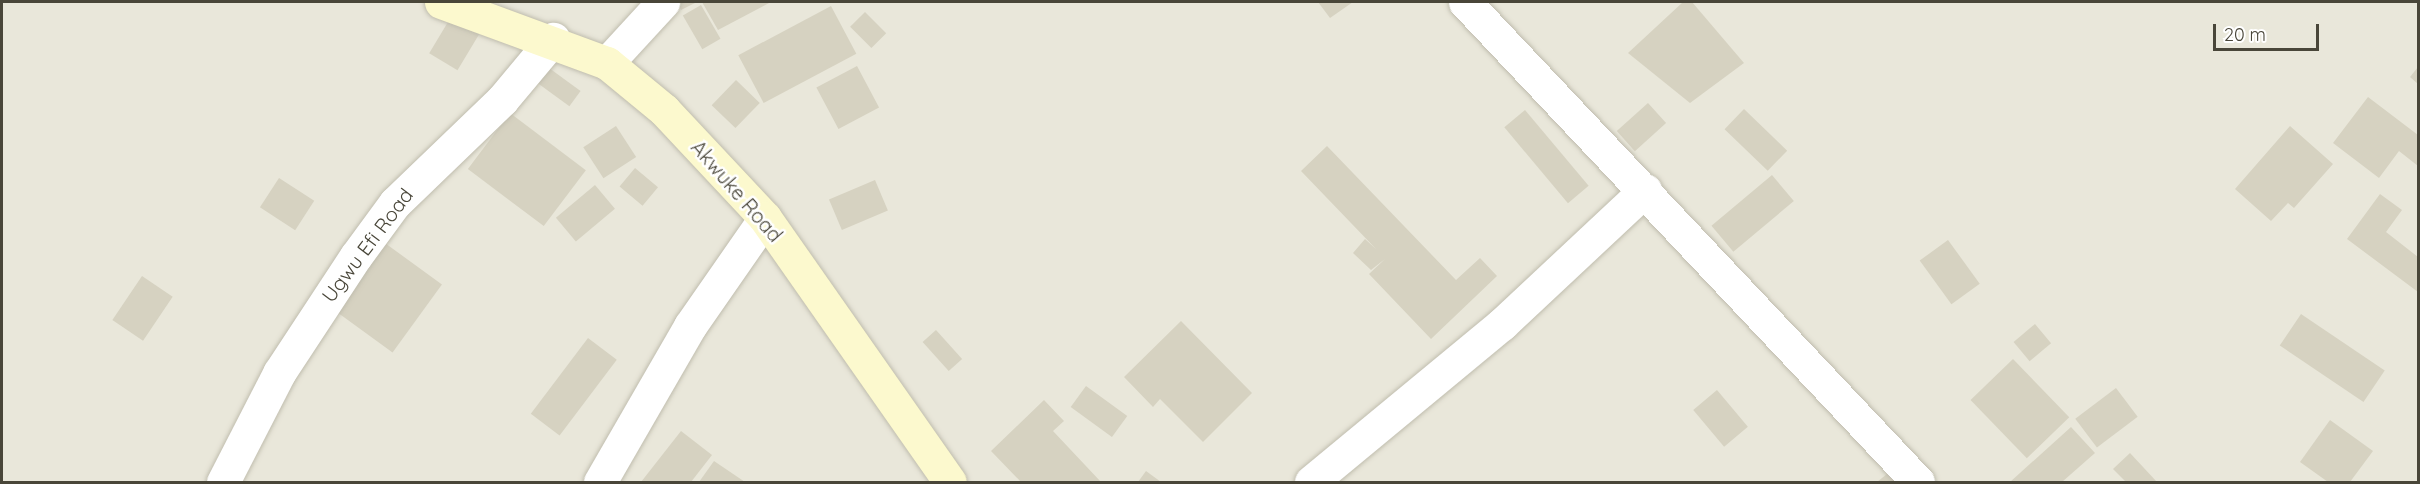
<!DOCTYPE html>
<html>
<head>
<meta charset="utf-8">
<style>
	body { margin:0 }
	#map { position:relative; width:2420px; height:484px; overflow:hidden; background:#f5f4eb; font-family:Quicksand,sans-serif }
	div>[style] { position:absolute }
	.residential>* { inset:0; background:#e9e7da; transform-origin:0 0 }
	.building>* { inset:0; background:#d6d2c1; transform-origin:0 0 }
	.roads { filter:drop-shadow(0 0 2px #c0bdae) drop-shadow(0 0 2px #c0bdae) }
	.street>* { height:33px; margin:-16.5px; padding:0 16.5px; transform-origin:16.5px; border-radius:16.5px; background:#fff }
	.secondary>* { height:33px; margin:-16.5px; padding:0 16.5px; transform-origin:16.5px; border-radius:16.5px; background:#fcf9ce }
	span { translate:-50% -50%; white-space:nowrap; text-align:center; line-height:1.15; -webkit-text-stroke:5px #fff; paint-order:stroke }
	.street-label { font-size:20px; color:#494639 }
	.frame { position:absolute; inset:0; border:3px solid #494639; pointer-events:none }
	.scale { position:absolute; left:2213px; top:24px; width:106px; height:27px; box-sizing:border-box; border:3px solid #494639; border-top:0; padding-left:8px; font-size:18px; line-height:21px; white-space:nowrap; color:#494639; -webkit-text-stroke:4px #fff; paint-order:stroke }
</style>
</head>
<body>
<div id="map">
	<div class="residential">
		<i style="left:2px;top:2px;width:2416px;height:480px"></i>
	</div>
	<div class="building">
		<i style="clip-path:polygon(677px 2px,697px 2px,681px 10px)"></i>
		<i style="clip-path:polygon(702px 2px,771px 2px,718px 30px)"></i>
		<i style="clip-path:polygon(1318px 2px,1353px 2px,1330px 18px)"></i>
		<i style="clip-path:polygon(1683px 2px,1692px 2px,1744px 63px,1690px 103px,1628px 53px)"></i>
		<i style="left:701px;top:5px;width:39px;height:21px;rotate:60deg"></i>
		<i style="left:831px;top:6px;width:54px;height:105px;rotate:62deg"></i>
		<i style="left:457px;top:7px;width:33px;height:54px;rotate:31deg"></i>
		<i style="left:865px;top:12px;width:30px;height:21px;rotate:45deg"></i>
		<i style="left:857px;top:66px;width:47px;height:46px;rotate:62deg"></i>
		<i style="clip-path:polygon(2418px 67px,2418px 84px,2410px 77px)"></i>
		<i style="left:549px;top:68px;width:39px;height:19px;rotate:36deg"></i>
		<i style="left:736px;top:80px;width:33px;height:35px;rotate:44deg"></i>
		<i style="clip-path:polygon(2368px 97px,2418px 135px,2418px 166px,2399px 151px,2379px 178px,2333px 143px)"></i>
		<i style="left:1648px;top:103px;width:27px;height:42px;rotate:48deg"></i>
		<i style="left:1744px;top:109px;width:60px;height:28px;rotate:44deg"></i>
		<i style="left:1525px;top:110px;width:99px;height:27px;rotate:50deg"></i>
		<i style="left:510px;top:113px;width:95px;height:70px;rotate:37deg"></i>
		<i style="left:616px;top:126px;width:37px;height:39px;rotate:57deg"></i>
		<i style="clip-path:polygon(2290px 126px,2333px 164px,2294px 208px,2288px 203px,2271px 221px,2235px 189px)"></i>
		<i style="clip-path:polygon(1327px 146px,1456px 280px,1480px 258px,1497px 276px,1431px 339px,1369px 274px,1385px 259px,1371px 270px,1353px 253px,1365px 239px,1376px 249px,1301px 171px)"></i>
		<i style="left:635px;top:168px;width:30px;height:24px;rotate:40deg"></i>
		<i style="left:1772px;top:175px;width:34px;height:79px;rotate:50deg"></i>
		<i style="left:279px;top:178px;width:42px;height:35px;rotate:33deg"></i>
		<i style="left:875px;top:180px;width:33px;height:50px;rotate:67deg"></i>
		<i style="left:595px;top:185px;width:31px;height:51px;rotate:50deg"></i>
		<i style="clip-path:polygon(2380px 194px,2402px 210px,2386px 232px,2418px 257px,2418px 292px,2347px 239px)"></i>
		<i style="left:378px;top:238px;width:79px;height:84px;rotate:36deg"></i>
		<i style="left:1948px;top:240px;width:54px;height:35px;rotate:54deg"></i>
		<i style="left:142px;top:276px;width:37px;height:53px;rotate:34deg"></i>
		<i style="left:2301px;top:314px;width:101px;height:38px;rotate:34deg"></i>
		<i style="clip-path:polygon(1181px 321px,1252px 393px,1203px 442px,1160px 399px,1153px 407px,1124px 377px)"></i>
		<i style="left:2035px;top:324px;width:25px;height:28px;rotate:50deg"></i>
		<i style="left:936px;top:330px;width:39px;height:18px;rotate:48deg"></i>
		<i style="left:588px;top:338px;width:36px;height:95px;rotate:37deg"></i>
		<i style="left:2013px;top:359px;width:81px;height:59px;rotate:46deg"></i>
		<i style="left:1086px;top:386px;width:51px;height:26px;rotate:36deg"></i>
		<i style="left:2116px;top:388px;width:36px;height:51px;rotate:53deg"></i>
		<i style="left:1717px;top:390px;width:48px;height:31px;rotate:50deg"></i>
		<i style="clip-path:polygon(1044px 400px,1064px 421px,1053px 431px,1101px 482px,1021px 482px,991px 451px)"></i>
		<i style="clip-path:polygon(2330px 420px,2373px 451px,2350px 482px,2328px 482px,2300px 462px)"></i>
		<i style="clip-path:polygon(2071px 427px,2095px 453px,2062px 482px,2010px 482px)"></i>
		<i style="clip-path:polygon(681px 431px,712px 455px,691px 482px,641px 482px)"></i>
		<i style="clip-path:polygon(2130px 453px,2157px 482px,2126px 482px,2113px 469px)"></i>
		<i style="clip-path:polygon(714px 461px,745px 482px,699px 482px)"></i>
		<i style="clip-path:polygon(1892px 470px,1902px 482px,1877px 482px)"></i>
		<i style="clip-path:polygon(1146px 471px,1161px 482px,1138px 482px)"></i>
	</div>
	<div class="roads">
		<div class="street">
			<i style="left:1465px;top:2px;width:660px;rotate:46.66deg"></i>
			<i style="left:607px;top:63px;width:83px;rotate:-47.4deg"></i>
			<i style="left:223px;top:482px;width:123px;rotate:-62.8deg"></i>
			<i style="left:279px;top:373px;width:140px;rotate:-56.7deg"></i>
			<i style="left:356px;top:256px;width:66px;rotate:-53.7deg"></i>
			<i style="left:395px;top:203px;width:149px;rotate:-43.9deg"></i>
			<i style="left:502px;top:100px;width:80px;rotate:-50.1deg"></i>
			<i style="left:600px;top:482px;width:180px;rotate:-60deg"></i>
			<i style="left:690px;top:326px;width:131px;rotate:-55.2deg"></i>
			<i style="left:1311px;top:482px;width:248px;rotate:-39.6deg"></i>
			<i style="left:1502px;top:324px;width:196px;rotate:-43.1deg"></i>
		</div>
		<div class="secondary">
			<i style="left:441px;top:2px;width:177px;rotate:20.2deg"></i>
			<i style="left:607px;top:63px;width:74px;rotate:39.5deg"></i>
			<i style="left:664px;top:110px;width:148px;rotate:46.9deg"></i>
			<i style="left:765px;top:218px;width:322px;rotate:55deg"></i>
		</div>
	</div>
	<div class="street-label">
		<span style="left:737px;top:191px;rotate:49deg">Akwuke Road</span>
		<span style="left:367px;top:245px;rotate:-53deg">Ugwu Efi Road</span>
	</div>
	<div class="frame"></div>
	<div class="scale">20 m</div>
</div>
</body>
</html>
